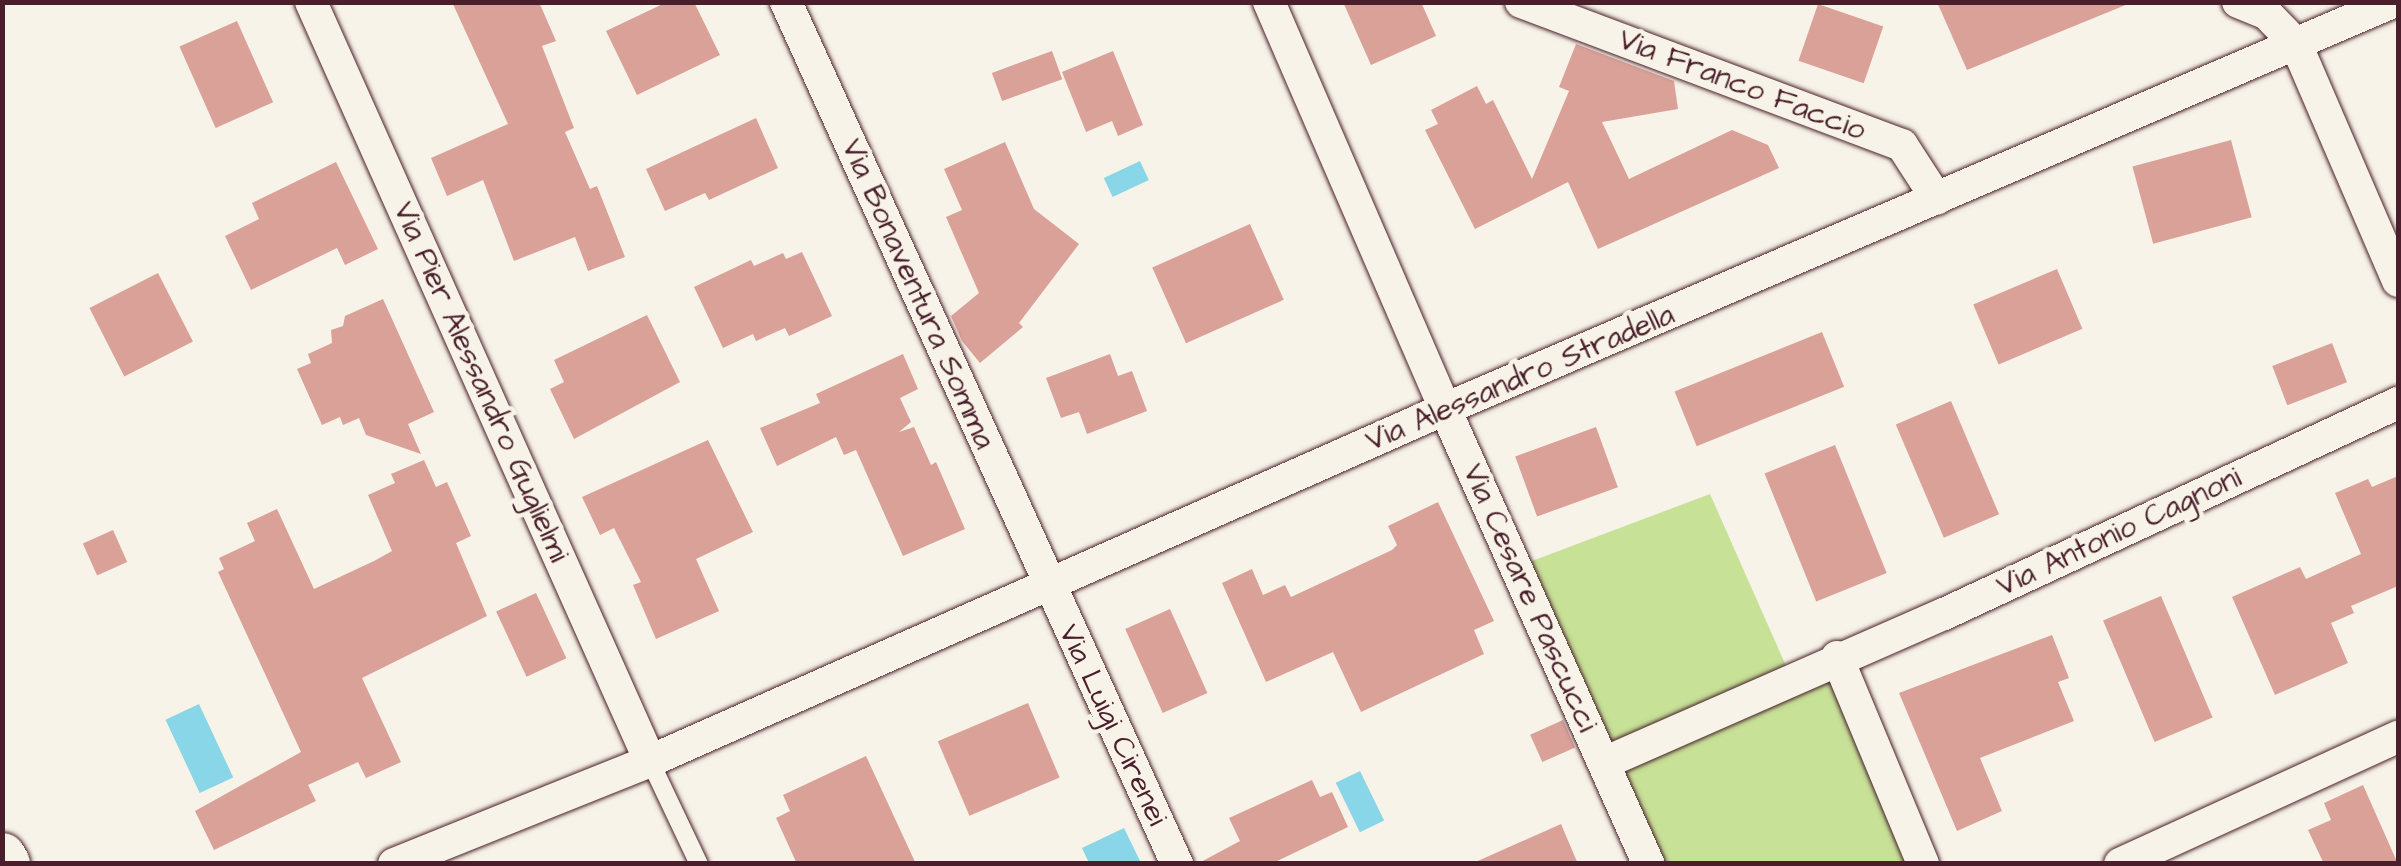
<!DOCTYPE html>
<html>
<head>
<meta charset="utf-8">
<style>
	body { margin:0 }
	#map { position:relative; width:2401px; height:866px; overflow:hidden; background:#f7f3e8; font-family:"Architects Daughter",sans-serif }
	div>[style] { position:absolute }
	.green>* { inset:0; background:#c7e197 }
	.water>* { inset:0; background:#88d6e7; transform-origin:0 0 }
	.building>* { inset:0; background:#daa199; transform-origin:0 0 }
	.roads { filter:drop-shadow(0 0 2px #4a1f2b) drop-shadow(0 0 2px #4a1f2b) }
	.lane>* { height:18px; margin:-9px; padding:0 9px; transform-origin:9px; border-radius:9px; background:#f7f3e8 }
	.street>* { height:32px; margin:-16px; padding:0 16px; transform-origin:16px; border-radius:16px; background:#f7f3e8 }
	.secondary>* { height:48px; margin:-24px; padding:0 24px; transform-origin:24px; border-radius:24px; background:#f7f3e8 }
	span { translate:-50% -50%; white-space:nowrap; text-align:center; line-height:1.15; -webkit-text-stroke:9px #f7f3e8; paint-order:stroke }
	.street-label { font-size:30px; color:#4a1f2b }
	.frame { position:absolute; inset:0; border:5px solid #4a1f2b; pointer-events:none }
</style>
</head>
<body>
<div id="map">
	<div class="green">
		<i style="clip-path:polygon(1710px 494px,1791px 677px,1837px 657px,1924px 863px,1649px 863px,1516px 567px)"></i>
	</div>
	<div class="water">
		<i style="left:1140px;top:161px;width:21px;height:40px;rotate:65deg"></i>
		<i style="left:199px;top:704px;width:81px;height:37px;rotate:65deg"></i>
		<i style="left:1360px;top:771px;width:55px;height:27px;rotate:64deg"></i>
		<i style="clip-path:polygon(1124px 828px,1141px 863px,1089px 863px,1082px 848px)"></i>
	</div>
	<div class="building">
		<i style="clip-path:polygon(452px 2px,539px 2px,556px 41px,542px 46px,574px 128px,565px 132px,590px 189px,597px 186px,625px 257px,588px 271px,575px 237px,514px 261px,483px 180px,447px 196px,431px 158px,508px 124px)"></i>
		<i style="clip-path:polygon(667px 2px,694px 2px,720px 55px,637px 95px,606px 31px)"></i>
		<i style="clip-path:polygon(1343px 2px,1421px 2px,1436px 36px,1371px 65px)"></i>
		<i style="clip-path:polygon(1937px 2px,2133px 2px,1967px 70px)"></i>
		<i style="left:1818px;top:4px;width:69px;height:60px;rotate:19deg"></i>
		<i style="left:237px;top:21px;width:89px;height:63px;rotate:66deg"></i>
		<i style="clip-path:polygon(1576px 44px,1674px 81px,1678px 109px,1602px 122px,1629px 179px,1732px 130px,1768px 145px,1779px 168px,1598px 249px,1568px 182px,1475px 229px,1425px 130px,1438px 124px,1431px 110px,1477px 86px,1486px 104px,1493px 100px,1532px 179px,1569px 91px,1559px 87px)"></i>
		<i style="left:1052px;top:51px;width:30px;height:64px;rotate:70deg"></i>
		<i style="clip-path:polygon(1113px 51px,1143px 125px,1118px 136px,1112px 121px,1086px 132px,1062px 72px)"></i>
		<i style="clip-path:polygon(756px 118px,778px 168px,709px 200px,705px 193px,665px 211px,646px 169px)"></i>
		<i style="left:2231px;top:140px;width:80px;height:102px;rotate:75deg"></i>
		<i style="clip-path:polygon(1005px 142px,1034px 209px,1079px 244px,1019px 323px,1023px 327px,980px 363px,962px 341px,951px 316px,979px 293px,946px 217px,962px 210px,944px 169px)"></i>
		<i style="clip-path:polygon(336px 162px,378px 249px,345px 265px,337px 248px,251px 290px,225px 236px,259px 219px,252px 203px)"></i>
		<i style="left:1250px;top:224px;width:83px;height:107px;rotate:66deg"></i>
		<i style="clip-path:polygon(802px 252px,832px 316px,789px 336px,785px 328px,756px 341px,753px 334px,723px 348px,694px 287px,751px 260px,754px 266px,783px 253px,786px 259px)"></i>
		<i style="left:2057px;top:269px;width:65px;height:91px;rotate:67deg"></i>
		<i style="left:158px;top:273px;width:77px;height:77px;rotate:63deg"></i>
		<i style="clip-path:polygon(383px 299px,434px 412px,408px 424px,421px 454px,366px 435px,359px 418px,343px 425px,340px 417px,322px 425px,297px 369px,311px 363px,308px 354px,332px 343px,331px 330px,343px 326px,345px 316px)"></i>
		<i style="clip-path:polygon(647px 315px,680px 382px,574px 439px,550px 389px,564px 382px,554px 360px)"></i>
		<i style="left:1822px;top:332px;width:59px;height:159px;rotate:68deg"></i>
		<i style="left:2332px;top:343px;width:42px;height:64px;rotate:69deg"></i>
		<i style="clip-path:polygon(903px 354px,918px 389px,900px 398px,911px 422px,899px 432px,914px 427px,931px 465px,936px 462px,965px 529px,903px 556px,856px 450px,844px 455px,836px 437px,777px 466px,760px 428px,820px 403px,816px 394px)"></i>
		<i style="clip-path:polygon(1110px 354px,1118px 376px,1132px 371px,1147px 411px,1087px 434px,1079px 412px,1061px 418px,1046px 378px)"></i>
		<i style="left:1951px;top:401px;width:123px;height:60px;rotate:67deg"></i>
		<i style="left:1596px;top:427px;width:64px;height:86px;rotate:70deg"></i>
		<i style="clip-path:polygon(708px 440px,753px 532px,696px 559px,719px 611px,656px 639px,633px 585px,641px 582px,614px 528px,600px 535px,582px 497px)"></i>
		<i style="left:1835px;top:445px;width:138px;height:76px;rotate:68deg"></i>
		<i style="clip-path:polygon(424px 460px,436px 487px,447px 482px,471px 536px,456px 543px,487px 616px,362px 678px,401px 762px,366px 778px,358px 762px,308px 785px,316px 801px,214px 850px,195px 811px,301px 752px,218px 572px,224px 569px,219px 558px,255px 541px,247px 523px,277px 509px,314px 589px,374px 561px,392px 551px,368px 495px,395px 483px,391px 474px)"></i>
		<i style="clip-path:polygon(2398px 476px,2398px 586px,2351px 606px,2354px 613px,2331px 623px,2348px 663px,2275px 695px,2232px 597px,2300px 567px,2306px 579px,2361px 554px,2335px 493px,2368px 479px,2372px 487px)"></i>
		<i style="clip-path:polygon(1438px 502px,1494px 621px,1474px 630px,1484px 654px,1361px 712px,1333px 652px,1266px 682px,1222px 583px,1252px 569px,1263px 595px,1285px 585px,1291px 597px,1392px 550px,1397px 545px,1388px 526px)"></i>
		<i style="left:113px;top:530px;width:35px;height:33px;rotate:66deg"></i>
		<i style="left:536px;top:593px;width:72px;height:44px;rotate:65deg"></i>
		<i style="left:2161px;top:596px;width:132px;height:63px;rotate:67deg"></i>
		<i style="left:1170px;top:609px;width:92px;height:49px;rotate:66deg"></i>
		<i style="clip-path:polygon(2052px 635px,2069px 678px,2058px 682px,2074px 721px,1980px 758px,2002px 811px,1957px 831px,1899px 693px)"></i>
		<i style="left:1028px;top:703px;width:81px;height:98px;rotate:67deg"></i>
		<i style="left:1563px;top:720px;width:30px;height:36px;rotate:66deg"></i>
		<i style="clip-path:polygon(866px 756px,916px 864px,797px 864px,776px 818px,790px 811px,783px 795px)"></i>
		<i style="clip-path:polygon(1312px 780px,1320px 797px,1332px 792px,1348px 827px,1271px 864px,1197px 864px,1240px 841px,1229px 818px)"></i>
		<i style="clip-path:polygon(2363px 785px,2398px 864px,2324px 864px,2308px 830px,2331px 820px,2324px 803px)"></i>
		<i style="clip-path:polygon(1561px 824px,1578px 864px,1471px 864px)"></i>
	</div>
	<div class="roads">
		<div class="lane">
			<i style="left:650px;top:761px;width:114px;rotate:64.6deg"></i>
		</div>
		<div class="street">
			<i style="left:311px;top:2px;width:831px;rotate:65.93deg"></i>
			<i style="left:786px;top:2px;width:947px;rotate:65.6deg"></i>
			<i style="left:1269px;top:2px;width:443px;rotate:66.6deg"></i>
			<i style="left:1445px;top:409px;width:499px;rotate:65.9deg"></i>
			<i style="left:1521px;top:2px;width:407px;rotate:20.6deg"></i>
			<i style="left:1902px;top:145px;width:64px;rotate:57.1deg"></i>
			<i style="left:2238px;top:2px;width:31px;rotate:22deg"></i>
			<i style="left:2267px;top:14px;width:42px;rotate:46deg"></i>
			<i style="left:2296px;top:44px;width:258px;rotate:66.7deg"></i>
			<i style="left:1837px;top:657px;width:224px;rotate:67.4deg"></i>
			<i style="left:1604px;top:763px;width:371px;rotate:-23.7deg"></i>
			<i style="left:1944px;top:614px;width:501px;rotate:-24.93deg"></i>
			<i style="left:394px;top:864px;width:276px;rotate:-21.9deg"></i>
			<i style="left:650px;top:761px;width:869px;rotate:-23.88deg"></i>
			<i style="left:1445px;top:409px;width:1032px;rotate:-23.24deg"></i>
			<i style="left:2120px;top:864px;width:306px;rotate:-24.6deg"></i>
		</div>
		<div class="secondary">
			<i style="left:2px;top:857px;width:8px;rotate:60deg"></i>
		</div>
	</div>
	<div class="street-label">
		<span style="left:1742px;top:85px;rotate:21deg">Via Franco Faccio</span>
		<span style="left:918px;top:294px;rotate:66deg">Via Bonaventura Somma</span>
		<span style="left:1520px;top:378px;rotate:-23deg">Via Alessandro Stradella</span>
		<span style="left:481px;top:382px;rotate:66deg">Via Pier Alessandro Guglielmi</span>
		<span style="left:2119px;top:532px;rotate:-25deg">Via Antonio Cagnoni</span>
		<span style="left:1530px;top:598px;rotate:66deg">Via Cesare Pascucci</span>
		<span style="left:1113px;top:725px;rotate:65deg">Via Luigi Cirenei</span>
	</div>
	<div class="frame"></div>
</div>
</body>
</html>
